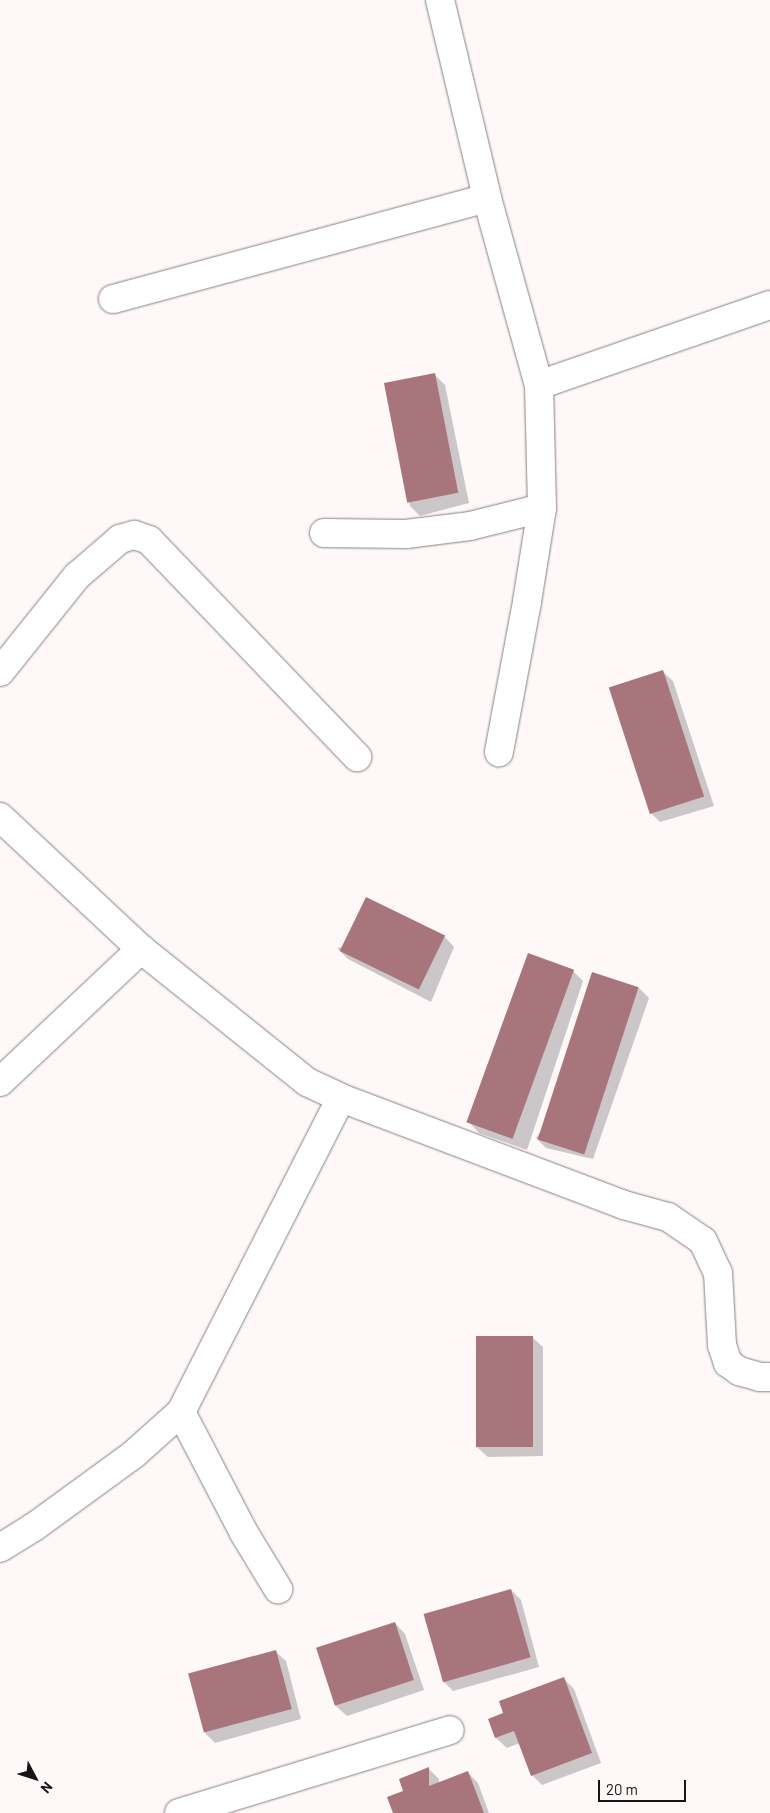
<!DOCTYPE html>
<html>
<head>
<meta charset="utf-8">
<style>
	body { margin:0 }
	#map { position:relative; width:770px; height:1813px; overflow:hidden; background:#fef8f9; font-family:Barlow,sans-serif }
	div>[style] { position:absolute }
	.shadow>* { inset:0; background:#0003 }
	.building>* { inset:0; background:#a9757d; transform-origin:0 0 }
	.roads { filter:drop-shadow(0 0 1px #8a8081) drop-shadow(0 0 1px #8a8081) }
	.minor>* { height:28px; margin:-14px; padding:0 14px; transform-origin:14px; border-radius:14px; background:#fff }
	span { translate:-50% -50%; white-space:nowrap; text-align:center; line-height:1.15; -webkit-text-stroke:4px #fef8f9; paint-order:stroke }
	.north { position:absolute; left:10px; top:1753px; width:50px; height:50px; -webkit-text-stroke:4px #fef8f9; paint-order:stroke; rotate:130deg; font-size:14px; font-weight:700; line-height:20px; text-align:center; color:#181415 }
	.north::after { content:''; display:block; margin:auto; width:18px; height:22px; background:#181415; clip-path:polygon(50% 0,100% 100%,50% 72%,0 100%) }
	.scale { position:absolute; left:598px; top:1780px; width:88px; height:22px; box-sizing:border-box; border:2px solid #181415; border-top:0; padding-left:6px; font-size:15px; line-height:18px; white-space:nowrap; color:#181415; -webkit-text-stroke:4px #fef8f9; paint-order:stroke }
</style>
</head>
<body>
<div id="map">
	<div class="shadow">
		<i style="clip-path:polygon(435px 375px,445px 385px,469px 503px,420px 516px,410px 506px,385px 384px)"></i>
		<i style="clip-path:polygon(662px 671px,673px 681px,714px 806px,660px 822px,650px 812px)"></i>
		<i style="clip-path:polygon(444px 936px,454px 947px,431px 1002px,348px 959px,337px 948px)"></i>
		<i style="clip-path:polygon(573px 971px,583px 981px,527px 1150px,479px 1133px,469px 1122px)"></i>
		<i style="clip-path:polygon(639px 988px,649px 998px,593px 1159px,546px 1148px,536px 1138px)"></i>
		<i style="clip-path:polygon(532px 1337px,543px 1347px,543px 1456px,488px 1457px,477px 1447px)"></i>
		<i style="clip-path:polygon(511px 1590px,521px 1600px,539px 1667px,453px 1691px,442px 1680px)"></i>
		<i style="clip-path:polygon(395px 1623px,405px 1634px,424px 1690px,347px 1716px,336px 1706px)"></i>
		<i style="clip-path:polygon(275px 1651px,286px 1661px,301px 1719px,215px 1743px,205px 1733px)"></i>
		<i style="clip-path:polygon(563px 1678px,574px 1689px,601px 1763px,542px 1785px,532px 1775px,520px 1743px,507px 1748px,496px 1738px,490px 1720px,505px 1714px)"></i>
		<i style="clip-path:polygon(429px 1769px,439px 1779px,439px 1783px,467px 1772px,478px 1783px,489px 1813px,394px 1813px,405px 1792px)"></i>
	</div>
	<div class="building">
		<i style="left:435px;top:373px;width:122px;height:52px;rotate:79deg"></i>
		<i style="left:663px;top:670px;width:133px;height:57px;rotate:72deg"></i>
		<i style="left:366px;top:897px;width:88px;height:60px;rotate:26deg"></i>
		<i style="left:528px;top:953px;width:49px;height:180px;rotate:20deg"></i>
		<i style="left:592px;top:972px;width:49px;height:176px;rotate:18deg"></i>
		<i style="left:476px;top:1336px;width:57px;height:111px"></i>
		<i style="left:511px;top:1589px;width:71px;height:91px;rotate:74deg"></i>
		<i style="left:395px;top:1622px;width:61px;height:83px;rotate:72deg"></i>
		<i style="left:276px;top:1650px;width:61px;height:91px;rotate:75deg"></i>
		<i style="clip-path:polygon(564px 1677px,592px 1753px,531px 1776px,514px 1731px,495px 1738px,488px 1719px,503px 1713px,499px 1701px)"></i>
		<i style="clip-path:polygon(429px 1767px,429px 1786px,468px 1771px,484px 1813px,393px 1813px,387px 1797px,403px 1791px,399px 1779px)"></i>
	</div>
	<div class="roads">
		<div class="minor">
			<i style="left:440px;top:0;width:204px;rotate:76.6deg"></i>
			<i style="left:487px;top:198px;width:194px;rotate:74.5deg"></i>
			<i style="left:539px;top:385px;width:123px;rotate:88.6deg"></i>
			<i style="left:542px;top:508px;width:95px;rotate:99.1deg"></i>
			<i style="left:527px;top:602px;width:153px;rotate:100.6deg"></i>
			<i style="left:113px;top:299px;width:387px;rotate:-15.1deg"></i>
			<i style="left:539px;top:385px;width:244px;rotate:-19.1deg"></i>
			<i style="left:324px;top:533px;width:82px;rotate:0.7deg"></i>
			<i style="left:406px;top:534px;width:64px;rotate:-7.1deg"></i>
			<i style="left:470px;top:526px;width:74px;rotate:-14deg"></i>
			<i style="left:0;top:672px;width:123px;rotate:-51.3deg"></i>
			<i style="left:77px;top:576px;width:57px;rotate:-40.7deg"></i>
			<i style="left:120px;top:539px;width:15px;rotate:-16deg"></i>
			<i style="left:134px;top:535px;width:16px;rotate:18deg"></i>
			<i style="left:149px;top:540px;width:301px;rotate:46.2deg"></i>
			<i style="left:0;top:817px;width:193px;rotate:43.1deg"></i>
			<i style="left:141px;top:949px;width:213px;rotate:38.7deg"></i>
			<i style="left:307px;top:1082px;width:38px;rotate:25deg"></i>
			<i style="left:341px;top:1098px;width:303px;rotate:20.7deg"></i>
			<i style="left:624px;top:1205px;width:46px;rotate:15.3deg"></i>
			<i style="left:668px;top:1217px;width:42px;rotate:34.4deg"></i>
			<i style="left:703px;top:1241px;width:35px;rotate:65deg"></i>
			<i style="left:718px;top:1273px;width:72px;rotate:86.8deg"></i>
			<i style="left:722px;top:1345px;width:19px;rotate:72deg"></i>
			<i style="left:728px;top:1363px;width:14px;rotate:36deg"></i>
			<i style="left:739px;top:1371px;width:22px;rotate:16deg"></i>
			<i style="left:760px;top:1377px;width:10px"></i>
			<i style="left:0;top:1082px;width:194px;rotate:-43.3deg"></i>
			<i style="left:181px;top:1412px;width:136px;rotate:62.5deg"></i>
			<i style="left:244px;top:1533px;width:66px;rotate:58.7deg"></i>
			<i style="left:0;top:1548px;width:40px;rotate:-32deg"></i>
			<i style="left:34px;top:1527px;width:124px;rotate:-36.1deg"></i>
			<i style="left:134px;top:1454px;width:63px;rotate:-41.8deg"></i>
			<i style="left:181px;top:1412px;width:352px;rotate:-63deg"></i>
			<i style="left:179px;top:1813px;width:283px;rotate:-17deg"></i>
		</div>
	</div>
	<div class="north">N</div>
	<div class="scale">20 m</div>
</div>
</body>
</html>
